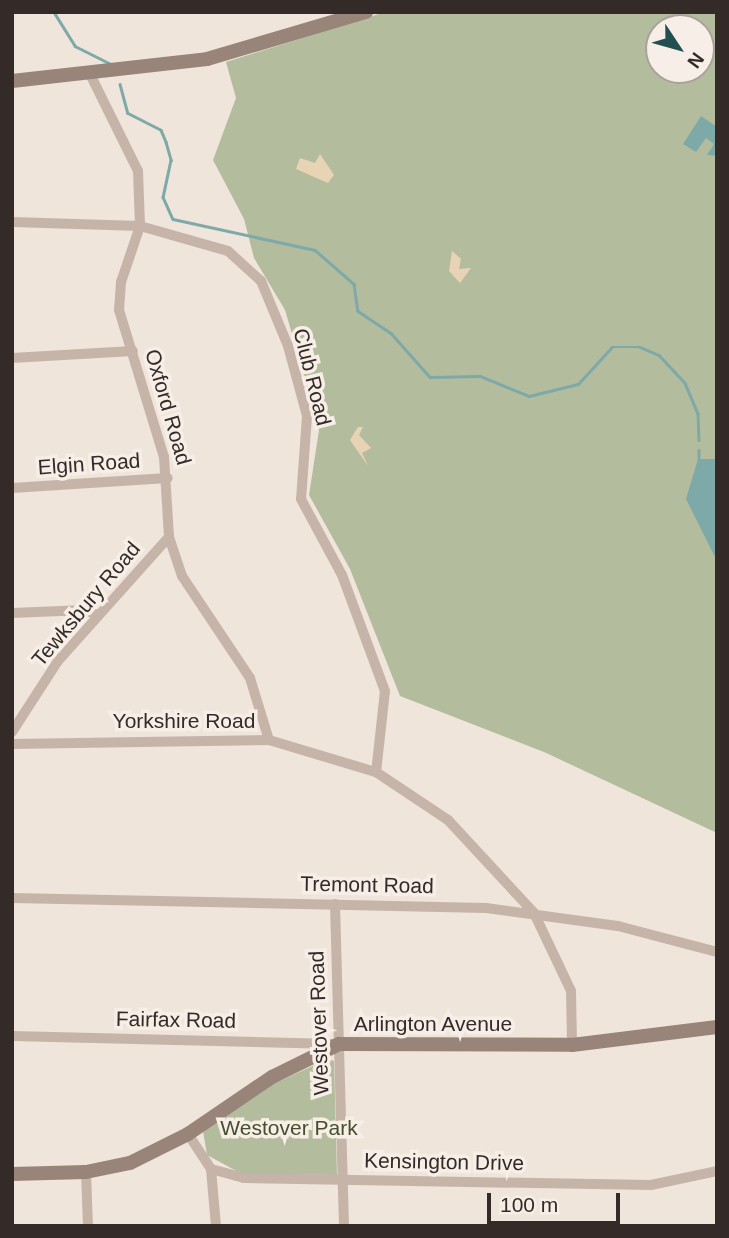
<!DOCTYPE html>
<html>
<head>
<meta charset="utf-8">
<style>
	body { margin:0 }
	#map { position:relative; width:729px; height:1238px; overflow:hidden; background:#efe5db; font-family:Helvetica,sans-serif }
	div>[style] { position:absolute }
	.green>* { inset:0; background:#b3bd9d }
	.sand>* { inset:0; background:#e8d4b5 }
	.water>* { inset:0; background:#7da9a9 }
	.stream>* { height:2.5px; margin:-1.25px; padding:0 1.25px; transform-origin:1.25px; border-radius:1.25px; background:#7da9a9 }
	.street>* { height:10px; margin:-5px; padding:0 5px; transform-origin:5px; border-radius:5px; background:#c6b4a9 }
	.secondary>* { height:14px; margin:-7px; padding:0 7px; transform-origin:7px; border-radius:7px; background:#99847a }
	span { translate:-50% -50%; white-space:nowrap; text-align:center; line-height:1.15; -webkit-text-stroke:7px #f7efe7; paint-order:stroke }
	.street-label { font-size:21px; color:#342b28 }
	.park-label { font-size:21px; color:#454f2e }
	.frame { position:absolute; inset:0; border:14px solid #342b28; pointer-events:none }
	.north { position:absolute; left:645px; top:14px; width:70px; height:70px; box-sizing:border-box; background:#f7efe7; border:2px solid #a9a19b; border-radius:50%; rotate:126deg; font-size:19px; font-weight:700; line-height:28px; text-align:center; color:#342b28 }
	.north::after { content:''; display:block; margin:auto; width:24px; height:32px; background:#225051; clip-path:polygon(50% 0,100% 100%,50% 72%,0 100%) }
	.scale { position:absolute; left:487px; top:1193px; width:133px; height:32px; box-sizing:border-box; border:4px solid #342b28; border-top:0; padding-left:9px; font-size:21px; line-height:24px; white-space:nowrap; color:#342b28; -webkit-text-stroke:5px #f7efe7; paint-order:stroke }
</style>
</head>
<body>
<div id="map">
	<div class="green">
		<i style="clip-path:polygon(evenodd,385px 12px,717px 12px,717px 833px,544px 752px,400px 696px,350px 569px,309px 495px,319px 430px,305px 378px,285px 310px,254px 258px,244px 219px,213px 160px,236px 98px,226px 62px,385px 12px,659px 28px,701px 28px,701px 70px,659px 70px,659px 28px)"></i>
		<i style="clip-path:polygon(328px 1059px,334px 1061px,337px 1175px,242px 1174px,207px 1155px,203px 1131px,264px 1088px)"></i>
	</div>
	<div class="sand">
		<i style="clip-path:polygon(320px 154px,334px 175px,328px 183px,296px 169px,300px 158px,315px 163px)"></i>
		<i style="clip-path:polygon(452px 251px,461px 259px,459px 269px,471px 268px,460px 283px,449px 271px)"></i>
		<i style="clip-path:polygon(358px 427px,363px 427px,359px 435px,371px 448px,362px 453px,368px 466px,350px 440px)"></i>
	</div>
	<div class="water">
		<i style="clip-path:polygon(701px 116px,717px 127px,716px 156px,707px 155px,714px 144px,706px 138px,696px 152px,683px 144px)"></i>
		<i style="clip-path:polygon(698px 459px,717px 459px,717px 561px,686px 499px)"></i>
	</div>
	<div class="stream">
		<i style="left:54px;top:12px;width:40px;rotate:58deg"></i>
		<i style="left:75px;top:46px;width:42px;rotate:26.6deg"></i>
		<i style="left:120px;top:84px;width:30px;rotate:75deg"></i>
		<i style="left:128px;top:113px;width:37px;rotate:27deg"></i>
		<i style="left:161px;top:130px;width:13px;rotate:67deg"></i>
		<i style="left:166px;top:142px;width:19px;rotate:74deg"></i>
		<i style="left:171px;top:160px;width:38px;rotate:102deg"></i>
		<i style="left:163px;top:197px;width:24px;rotate:66deg"></i>
		<i style="left:173px;top:219px;width:145px;rotate:12.3deg"></i>
		<i style="left:315px;top:250px;width:52px;rotate:41.1deg"></i>
		<i style="left:354px;top:284px;width:27px;rotate:82deg"></i>
		<i style="left:358px;top:311px;width:40px;rotate:34deg"></i>
		<i style="left:391px;top:333px;width:59px;rotate:48.4deg"></i>
		<i style="left:430px;top:377px;width:50px;rotate:-1.1deg"></i>
		<i style="left:480px;top:376px;width:53px;rotate:22.2deg"></i>
		<i style="left:529px;top:396px;width:50px;rotate:-13.8deg"></i>
		<i style="left:578px;top:384px;width:50px;rotate:-47.4deg"></i>
		<i style="left:612px;top:347px;width:28px"></i>
		<i style="left:640px;top:347px;width:21px;rotate:23deg"></i>
		<i style="left:659px;top:355px;width:38px;rotate:47deg"></i>
		<i style="left:685px;top:383px;width:33px;rotate:67deg"></i>
		<i style="left:698px;top:413px;width:27px;rotate:88deg"></i>
		<i style="left:699px;top:450px;width:12px;rotate:90deg"></i>
	</div>
	<div class="street">
		<i style="left:91px;top:76px;width:106px;rotate:63.7deg"></i>
		<i style="left:138px;top:171px;width:55px;rotate:87.9deg"></i>
		<i style="left:140px;top:226px;width:59px;rotate:108.7deg"></i>
		<i style="left:121px;top:282px;width:28px;rotate:94deg"></i>
		<i style="left:119px;top:310px;width:154px;rotate:73deg"></i>
		<i style="left:164px;top:457px;width:80px;rotate:86.4deg"></i>
		<i style="left:169px;top:537px;width:41px;rotate:71.6deg"></i>
		<i style="left:182px;top:576px;width:123px;rotate:56.3deg"></i>
		<i style="left:250px;top:678px;width:65px;rotate:73deg"></i>
		<i style="left:12px;top:222px;width:128px;rotate:1.8deg"></i>
		<i style="left:140px;top:226px;width:91px;rotate:15.9deg"></i>
		<i style="left:228px;top:251px;width:45px;rotate:42.3deg"></i>
		<i style="left:261px;top:281px;width:70px;rotate:67.4deg"></i>
		<i style="left:288px;top:346px;width:73px;rotate:74.8deg"></i>
		<i style="left:307px;top:416px;width:83px;rotate:94.1deg"></i>
		<i style="left:301px;top:499px;width:86px;rotate:61.7deg"></i>
		<i style="left:342px;top:575px;width:124px;rotate:69.7deg"></i>
		<i style="left:385px;top:691px;width:81px;rotate:96.3deg"></i>
		<i style="left:12px;top:358px;width:121px;rotate:-3.3deg"></i>
		<i style="left:12px;top:488px;width:156px;rotate:-3.7deg"></i>
		<i style="left:12px;top:613px;width:73px;rotate:-2.4deg"></i>
		<i style="left:85px;top:610px;width:14px;rotate:21deg"></i>
		<i style="left:12px;top:732px;width:85px;rotate:-57.1deg"></i>
		<i style="left:58px;top:661px;width:166px;rotate:-48.2deg"></i>
		<i style="left:12px;top:744px;width:257px;rotate:-0.9deg"></i>
		<i style="left:269px;top:740px;width:112px;rotate:16.7deg"></i>
		<i style="left:376px;top:772px;width:87px;rotate:33.7deg"></i>
		<i style="left:448px;top:820px;width:127px;rotate:47.2deg"></i>
		<i style="left:534px;top:913px;width:86px;rotate:64.6deg"></i>
		<i style="left:571px;top:991px;width:54px;rotate:88.9deg"></i>
		<i style="left:12px;top:898px;width:474px;rotate:1.2deg"></i>
		<i style="left:486px;top:908px;width:133px;rotate:7.8deg"></i>
		<i style="left:618px;top:926px;width:102px;rotate:14.7deg"></i>
		<i style="left:335px;top:904px;width:322px;rotate:88.4deg"></i>
		<i style="left:12px;top:1036px;width:324px;rotate:1.4deg"></i>
		<i style="left:188px;top:1134px;width:42px;rotate:56.7deg"></i>
		<i style="left:211px;top:1169px;width:34px;rotate:15deg"></i>
		<i style="left:244px;top:1178px;width:407px;rotate:1deg"></i>
		<i style="left:651px;top:1185px;width:67px;rotate:-12deg"></i>
		<i style="left:211px;top:1169px;width:57px;rotate:85deg"></i>
		<i style="left:86px;top:1172px;width:54px;rotate:87.9deg"></i>
	</div>
	<div class="secondary">
		<i style="left:12px;top:81px;width:196px;rotate:-6.4deg"></i>
		<i style="left:207px;top:59px;width:166px;rotate:-16.5deg"></i>
		<i style="left:12px;top:1174px;width:74px;rotate:-1.5deg"></i>
		<i style="left:86px;top:1172px;width:45px;rotate:-11.6deg"></i>
		<i style="left:130px;top:1163px;width:65px;rotate:-26.6deg"></i>
		<i style="left:188px;top:1134px;width:102px;rotate:-34.2deg"></i>
		<i style="left:272px;top:1077px;width:75px;rotate:-26.2deg"></i>
		<i style="left:339px;top:1044px;width:233px;rotate:0.2deg"></i>
		<i style="left:572px;top:1045px;width:146px;rotate:-7.1deg"></i>
	</div>
	<div class="street-label">
		<span style="left:312px;top:377px;rotate:76deg">Club Road</span>
		<span style="left:168px;top:407px;rotate:74deg">Oxford Road</span>
		<span style="left:89px;top:464px;rotate:-4deg">Elgin Road</span>
		<span style="left:86px;top:604px;rotate:-50deg">Tewksbury Road</span>
		<span style="left:184px;top:721px">Yorkshire Road</span>
		<span style="left:367px;top:885px;rotate:1deg">Tremont Road</span>
		<span style="left:176px;top:1020px;rotate:1deg">Fairfax Road</span>
		<span style="left:319px;top:1023px;rotate:-92deg">Westover Road</span>
		<span style="left:433px;top:1024px">Arlington Avenue</span>
		<span style="left:444px;top:1162px;rotate:1deg">Kensington Drive</span>
	</div>
	<div class="park-label">
		<span style="left:289px;top:1128px">Westover Park</span>
	</div>
	<div class="frame"></div>
	<div class="north">N</div>
	<div class="scale">100 m</div>
</div>
</body>
</html>
